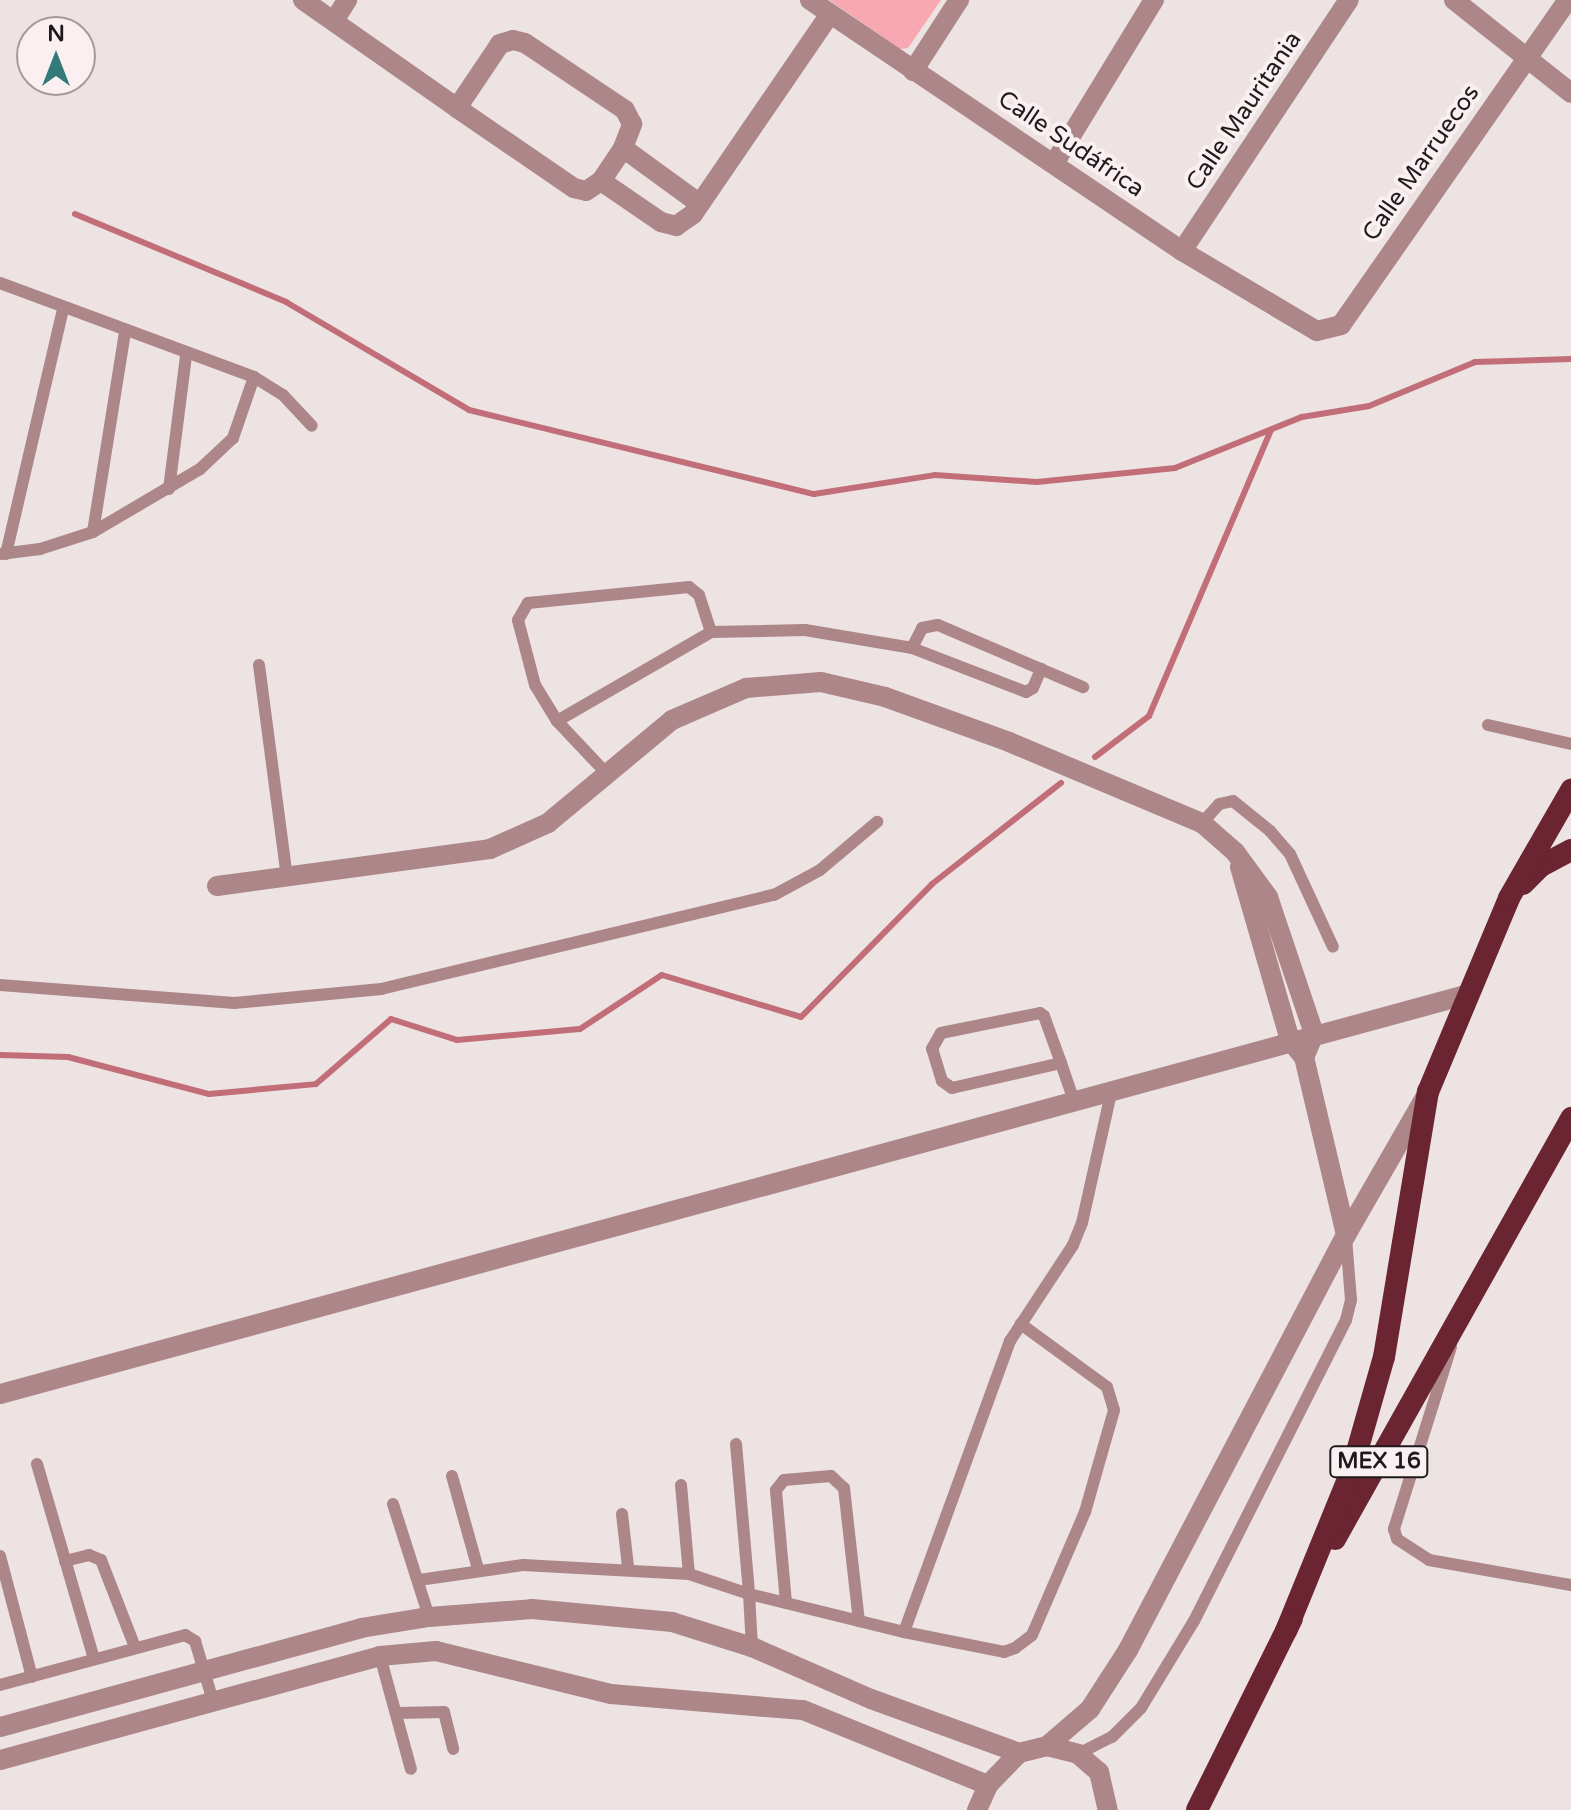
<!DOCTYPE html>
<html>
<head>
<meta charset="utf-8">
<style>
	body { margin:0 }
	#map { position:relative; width:1571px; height:1810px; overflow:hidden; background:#ede3e3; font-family:"Varela Round",sans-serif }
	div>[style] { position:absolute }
	.green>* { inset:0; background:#f7a8b1 }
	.stream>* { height:6px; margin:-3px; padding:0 3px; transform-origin:3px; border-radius:3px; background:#c16e79 }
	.service>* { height:12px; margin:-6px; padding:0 6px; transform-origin:6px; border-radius:6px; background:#ac8689 }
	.minor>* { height:20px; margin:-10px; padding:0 10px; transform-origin:10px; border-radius:10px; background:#ac8689 }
	.trunk>* { height:22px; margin:-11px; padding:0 11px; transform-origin:11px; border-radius:11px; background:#6b2532 }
	span { translate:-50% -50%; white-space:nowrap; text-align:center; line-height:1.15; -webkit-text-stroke:8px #fbf0f1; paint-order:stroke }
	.shield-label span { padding:2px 6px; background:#fbf0f1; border:2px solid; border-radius:6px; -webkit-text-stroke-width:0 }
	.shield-label { font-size:22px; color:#1f1b1c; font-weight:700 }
	.street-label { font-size:24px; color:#1f1b1c }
	.north { position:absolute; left:16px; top:16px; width:80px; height:80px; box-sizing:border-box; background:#fbf0f1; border:2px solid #a39b9c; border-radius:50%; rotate:0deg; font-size:22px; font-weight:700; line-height:32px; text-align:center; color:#1f1b1c }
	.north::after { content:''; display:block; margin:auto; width:28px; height:36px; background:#327b78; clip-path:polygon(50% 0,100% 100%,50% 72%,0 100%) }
</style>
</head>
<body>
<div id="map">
	<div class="green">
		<i style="clip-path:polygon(829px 0,941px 0,908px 48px,900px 49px)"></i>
	</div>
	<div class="stream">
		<i style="left:75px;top:214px;width:229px;rotate:22.6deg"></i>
		<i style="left:286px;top:302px;width:212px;rotate:30.5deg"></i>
		<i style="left:469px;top:410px;width:355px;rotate:13.7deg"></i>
		<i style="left:814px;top:494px;width:122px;rotate:-8.9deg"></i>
		<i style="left:935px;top:475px;width:102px;rotate:3.9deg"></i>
		<i style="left:1037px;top:482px;width:139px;rotate:-5.8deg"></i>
		<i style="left:1175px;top:468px;width:137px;rotate:-21.9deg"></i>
		<i style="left:1302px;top:417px;width:68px;rotate:-9.3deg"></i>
		<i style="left:1369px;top:406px;width:115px;rotate:-22.5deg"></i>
		<i style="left:1475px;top:362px;width:96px;rotate:-1.8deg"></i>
		<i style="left:1095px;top:757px;width:68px;rotate:-37.2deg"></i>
		<i style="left:1149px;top:716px;width:311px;rotate:-66.9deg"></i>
		<i style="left:0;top:1055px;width:68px;rotate:1.7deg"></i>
		<i style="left:68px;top:1057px;width:146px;rotate:14.7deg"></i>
		<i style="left:209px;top:1094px;width:107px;rotate:-5.3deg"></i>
		<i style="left:316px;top:1084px;width:99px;rotate:-40.9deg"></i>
		<i style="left:391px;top:1019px;width:69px;rotate:17.7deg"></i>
		<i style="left:457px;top:1040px;width:123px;rotate:-5.1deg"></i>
		<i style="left:580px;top:1029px;width:98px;rotate:-33.4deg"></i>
		<i style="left:662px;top:975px;width:145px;rotate:16.8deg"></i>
		<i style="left:801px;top:1017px;width:187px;rotate:-45.4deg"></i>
		<i style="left:932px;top:884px;width:164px;rotate:-38.1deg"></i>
	</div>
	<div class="service">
		<i style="left:0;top:283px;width:271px;rotate:20.3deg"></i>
		<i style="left:254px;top:377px;width:65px;rotate:109deg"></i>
		<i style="left:233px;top:438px;width:45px;rotate:136.8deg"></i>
		<i style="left:200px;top:469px;width:124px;rotate:149.5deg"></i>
		<i style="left:93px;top:532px;width:56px;rotate:162.2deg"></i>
		<i style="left:40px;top:549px;width:40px;rotate:172.9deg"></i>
		<i style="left:254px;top:377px;width:34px;rotate:32deg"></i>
		<i style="left:283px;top:395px;width:42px;rotate:46.9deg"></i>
		<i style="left:169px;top:489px;width:134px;rotate:-82.7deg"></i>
		<i style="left:93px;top:532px;width:202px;rotate:-80.9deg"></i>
		<i style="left:6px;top:554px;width:251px;rotate:-76.9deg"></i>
		<i style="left:912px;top:648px;width:122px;rotate:21.1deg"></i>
		<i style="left:1026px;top:692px;width:8px;rotate:-30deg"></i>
		<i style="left:1033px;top:688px;width:21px;rotate:-67deg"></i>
		<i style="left:259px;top:665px;width:214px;rotate:82.5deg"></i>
		<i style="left:557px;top:721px;width:178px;rotate:-30deg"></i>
		<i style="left:1488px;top:725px;width:85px;rotate:12.9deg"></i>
		<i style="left:607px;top:774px;width:73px;rotate:-133.3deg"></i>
		<i style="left:557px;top:721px;width:42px;rotate:-121.4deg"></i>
		<i style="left:535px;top:685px;width:67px;rotate:-104.7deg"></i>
		<i style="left:518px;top:620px;width:20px;rotate:-60deg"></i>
		<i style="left:528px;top:603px;width:162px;rotate:-5.7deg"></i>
		<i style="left:689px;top:587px;width:13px;rotate:39deg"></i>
		<i style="left:699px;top:595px;width:39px;rotate:72deg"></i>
		<i style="left:711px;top:632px;width:94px;rotate:-1.2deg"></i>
		<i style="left:805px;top:630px;width:109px;rotate:9.5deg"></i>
		<i style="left:912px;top:648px;width:22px;rotate:-63deg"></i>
		<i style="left:922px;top:628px;width:16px;rotate:-11deg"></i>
		<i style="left:938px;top:625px;width:158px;rotate:23.2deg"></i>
		<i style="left:1202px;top:823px;width:25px;rotate:-48deg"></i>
		<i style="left:1219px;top:804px;width:14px;rotate:-12deg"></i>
		<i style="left:1233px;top:801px;width:48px;rotate:39deg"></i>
		<i style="left:1270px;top:831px;width:30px;rotate:49deg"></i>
		<i style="left:1290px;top:854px;width:102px;rotate:65.2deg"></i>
		<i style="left:0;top:985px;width:235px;rotate:4.4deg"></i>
		<i style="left:234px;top:1003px;width:148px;rotate:-5.4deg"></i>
		<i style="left:381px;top:989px;width:404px;rotate:-13.5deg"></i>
		<i style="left:774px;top:895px;width:52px;rotate:-28.5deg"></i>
		<i style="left:820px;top:870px;width:75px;rotate:-40.1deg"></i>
		<i style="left:1061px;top:1063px;width:112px;rotate:167.1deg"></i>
		<i style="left:952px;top:1088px;width:12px;rotate:-145deg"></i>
		<i style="left:942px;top:1081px;width:34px;rotate:-107deg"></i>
		<i style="left:932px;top:1049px;width:18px;rotate:-61deg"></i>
		<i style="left:941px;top:1033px;width:101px;rotate:-11.4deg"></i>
		<i style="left:1040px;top:1013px;width:5px;rotate:37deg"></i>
		<i style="left:1044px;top:1016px;width:50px;rotate:70.1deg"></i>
		<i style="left:1061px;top:1063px;width:40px;rotate:71.1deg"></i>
		<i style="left:1451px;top:1347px;width:191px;rotate:107.4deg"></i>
		<i style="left:1394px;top:1529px;width:10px;rotate:73deg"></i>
		<i style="left:1397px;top:1539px;width:38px;rotate:33deg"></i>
		<i style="left:1429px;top:1560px;width:144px;rotate:10deg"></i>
		<i style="left:736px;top:1444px;width:151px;rotate:85deg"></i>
		<i style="left:749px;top:1594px;width:160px;rotate:13.8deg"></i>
		<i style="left:904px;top:1632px;width:102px;rotate:11.3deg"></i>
		<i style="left:1004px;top:1652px;width:12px;rotate:-20deg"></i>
		<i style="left:1015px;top:1648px;width:21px;rotate:-37deg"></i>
		<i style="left:1032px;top:1635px;width:134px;rotate:-66.7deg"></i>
		<i style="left:1085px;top:1512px;width:106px;rotate:-74.1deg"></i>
		<i style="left:1114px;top:1410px;width:24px;rotate:-107deg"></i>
		<i style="left:1107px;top:1387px;width:107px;rotate:-143.8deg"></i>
		<i style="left:37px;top:1464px;width:203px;rotate:73.7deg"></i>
		<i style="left:452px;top:1476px;width:97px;rotate:74.4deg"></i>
		<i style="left:681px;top:1485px;width:89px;rotate:84.9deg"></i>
		<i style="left:393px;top:1504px;width:119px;rotate:72.3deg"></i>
		<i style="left:622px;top:1514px;width:53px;rotate:83.5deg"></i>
		<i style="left:0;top:1556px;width:125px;rotate:75.2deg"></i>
		<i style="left:65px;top:1561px;width:25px;rotate:-14deg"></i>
		<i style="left:89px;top:1555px;width:13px;rotate:23deg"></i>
		<i style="left:101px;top:1560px;width:93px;rotate:68.7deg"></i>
		<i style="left:419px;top:1580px;width:105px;rotate:-8.2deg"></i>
		<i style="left:523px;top:1565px;width:166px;rotate:3.1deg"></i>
		<i style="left:689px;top:1574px;width:63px;rotate:18.4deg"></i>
		<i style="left:749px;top:1594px;width:53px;rotate:86.8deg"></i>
		<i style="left:786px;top:1603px;width:113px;rotate:-95.1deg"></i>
		<i style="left:776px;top:1490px;width:13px;rotate:-51deg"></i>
		<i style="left:784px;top:1480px;width:47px;rotate:-4.9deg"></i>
		<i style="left:831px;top:1476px;width:18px;rotate:43deg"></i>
		<i style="left:844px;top:1488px;width:134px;rotate:83.6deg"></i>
		<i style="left:904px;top:1632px;width:310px;rotate:-70deg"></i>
		<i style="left:1010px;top:1341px;width:115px;rotate:-56.7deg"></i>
		<i style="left:1073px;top:1245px;width:24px;rotate:-68deg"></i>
		<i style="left:1082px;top:1223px;width:137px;rotate:-77.4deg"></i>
		<i style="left:380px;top:1656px;width:117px;rotate:74.7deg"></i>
		<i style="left:0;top:1685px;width:192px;rotate:-15.1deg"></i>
		<i style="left:185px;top:1635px;width:12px;rotate:31deg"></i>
		<i style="left:195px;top:1641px;width:63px;rotate:73.3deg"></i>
		<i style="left:397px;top:1713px;width:47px;rotate:-1.2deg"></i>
		<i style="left:444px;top:1712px;width:38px;rotate:76deg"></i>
		<i style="left:1078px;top:1754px;width:38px;rotate:-27deg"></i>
		<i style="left:1112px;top:1737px;width:41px;rotate:-45deg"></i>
		<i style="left:1141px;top:1708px;width:102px;rotate:-58.7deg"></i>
		<i style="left:1194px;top:1621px;width:337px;rotate:-63.2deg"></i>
		<i style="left:1346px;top:1320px;width:21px;rotate:-76deg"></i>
		<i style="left:1351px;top:1300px;width:62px;rotate:-94.6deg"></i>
	</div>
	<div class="minor">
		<i style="left:303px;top:0;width:188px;rotate:35deg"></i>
		<i style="left:457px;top:108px;width:142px;rotate:34.4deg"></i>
		<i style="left:574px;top:188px;width:12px;rotate:14deg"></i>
		<i style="left:586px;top:191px;width:18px;rotate:-34deg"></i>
		<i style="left:601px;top:181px;width:40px;rotate:-56deg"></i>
		<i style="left:623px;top:148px;width:26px;rotate:-69deg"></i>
		<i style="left:632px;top:124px;width:16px;rotate:-117deg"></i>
		<i style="left:625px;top:110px;width:120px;rotate:-146.2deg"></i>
		<i style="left:525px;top:43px;width:12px;rotate:-166deg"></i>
		<i style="left:513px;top:40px;width:14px;rotate:163deg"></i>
		<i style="left:500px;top:44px;width:77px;rotate:123.9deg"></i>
		<i style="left:810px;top:0;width:449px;rotate:34deg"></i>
		<i style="left:1182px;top:251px;width:157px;rotate:30.7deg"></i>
		<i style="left:1317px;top:331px;width:25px;rotate:-14deg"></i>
		<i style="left:1341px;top:325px;width:396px;rotate:-55.1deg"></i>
		<i style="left:1454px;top:0;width:149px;rotate:38.5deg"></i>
		<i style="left:334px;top:21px;width:25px;rotate:-58deg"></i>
		<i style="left:913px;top:71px;width:85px;rotate:-57.1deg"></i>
		<i style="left:623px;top:148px;width:95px;rotate:36deg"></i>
		<i style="left:1055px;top:162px;width:190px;rotate:-58.6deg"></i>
		<i style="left:601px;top:181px;width:73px;rotate:34.3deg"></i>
		<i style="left:661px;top:222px;width:16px;rotate:15deg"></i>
		<i style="left:676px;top:226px;width:21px;rotate:-35deg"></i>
		<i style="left:693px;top:214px;width:242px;rotate:-55.6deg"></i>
		<i style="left:1182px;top:251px;width:301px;rotate:-56.4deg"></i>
		<i style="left:1240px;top:867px;width:180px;rotate:73.9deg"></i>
		<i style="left:1290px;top:1040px;width:22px;rotate:51deg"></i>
		<i style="left:1304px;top:1057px;width:183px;rotate:76.7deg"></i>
		<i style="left:217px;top:886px;width:275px;rotate:-7.7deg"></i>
		<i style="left:490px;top:849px;width:64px;rotate:-24.1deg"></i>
		<i style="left:548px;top:823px;width:161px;rotate:-39.7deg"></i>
		<i style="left:672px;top:720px;width:81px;rotate:-23.4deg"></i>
		<i style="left:746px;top:688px;width:75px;rotate:-4.6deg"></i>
		<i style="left:821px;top:682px;width:66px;rotate:13.2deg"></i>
		<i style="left:885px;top:697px;width:132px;rotate:19.9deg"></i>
		<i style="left:1009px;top:742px;width:209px;rotate:22.8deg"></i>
		<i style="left:1202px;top:823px;width:44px;rotate:41.3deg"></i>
		<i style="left:1235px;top:852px;width:56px;rotate:53.7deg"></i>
		<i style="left:1268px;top:897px;width:145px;rotate:71.4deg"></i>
		<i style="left:1314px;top:1034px;width:25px;rotate:113deg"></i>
		<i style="left:0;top:1394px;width:1519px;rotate:-15.23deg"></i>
		<i style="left:0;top:1727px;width:374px;rotate:-15.3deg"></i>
		<i style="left:361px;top:1628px;width:69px;rotate:-9.2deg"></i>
		<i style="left:429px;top:1617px;width:103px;rotate:-4.4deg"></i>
		<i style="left:532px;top:1609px;width:141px;rotate:5.3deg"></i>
		<i style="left:672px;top:1622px;width:84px;rotate:17.4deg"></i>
		<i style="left:752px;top:1647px;width:130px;rotate:23.6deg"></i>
		<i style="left:871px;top:1699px;width:158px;rotate:20deg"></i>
		<i style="left:1047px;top:1746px;width:57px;rotate:-40.7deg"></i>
		<i style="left:1090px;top:1709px;width:70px;rotate:-57.2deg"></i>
		<i style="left:1128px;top:1650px;width:469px;rotate:-62.3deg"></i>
		<i style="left:1346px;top:1235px;width:160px;rotate:-60.1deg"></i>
		<i style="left:0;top:1760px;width:394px;rotate:-15.3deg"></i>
		<i style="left:380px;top:1656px;width:56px;rotate:-5.1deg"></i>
		<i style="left:436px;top:1651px;width:180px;rotate:13.8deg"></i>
		<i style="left:611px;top:1694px;width:193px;rotate:4.8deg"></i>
		<i style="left:803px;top:1710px;width:200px;rotate:22.1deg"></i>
		<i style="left:977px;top:1810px;width:27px;rotate:-66deg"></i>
		<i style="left:988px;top:1785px;width:45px;rotate:-45.9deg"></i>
		<i style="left:1019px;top:1753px;width:29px;rotate:-14deg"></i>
		<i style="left:1047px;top:1746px;width:32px;rotate:14deg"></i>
		<i style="left:1078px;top:1754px;width:28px;rotate:41deg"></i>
		<i style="left:1099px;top:1772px;width:39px;rotate:77deg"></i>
	</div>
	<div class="trunk">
		<i style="left:1523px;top:884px;width:25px;rotate:-45deg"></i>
		<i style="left:1541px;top:866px;width:34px;rotate:-28deg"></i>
		<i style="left:1335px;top:1539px;width:483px;rotate:-60.7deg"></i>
		<i style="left:1286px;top:1631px;width:175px;rotate:-67.8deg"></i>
		<i style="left:1352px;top:1469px;width:116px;rotate:-74.1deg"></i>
		<i style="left:1384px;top:1357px;width:269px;rotate:-80.6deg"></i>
		<i style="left:1428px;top:1092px;width:210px;rotate:-67.3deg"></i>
		<i style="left:1509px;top:898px;width:125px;rotate:-60.1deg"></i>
		<i style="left:1197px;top:1810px;width:213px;rotate:-63.6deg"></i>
	</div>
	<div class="shield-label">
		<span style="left:1379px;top:1462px">MEX 16</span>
	</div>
	<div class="street-label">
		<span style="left:1244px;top:111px;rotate:-56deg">Calle Mauritania</span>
		<span style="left:1071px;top:144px;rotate:34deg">Calle Sudáfrica</span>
		<span style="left:1421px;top:163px;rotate:-55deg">Calle Marruecos</span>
	</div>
	<div class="north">N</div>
</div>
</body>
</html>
